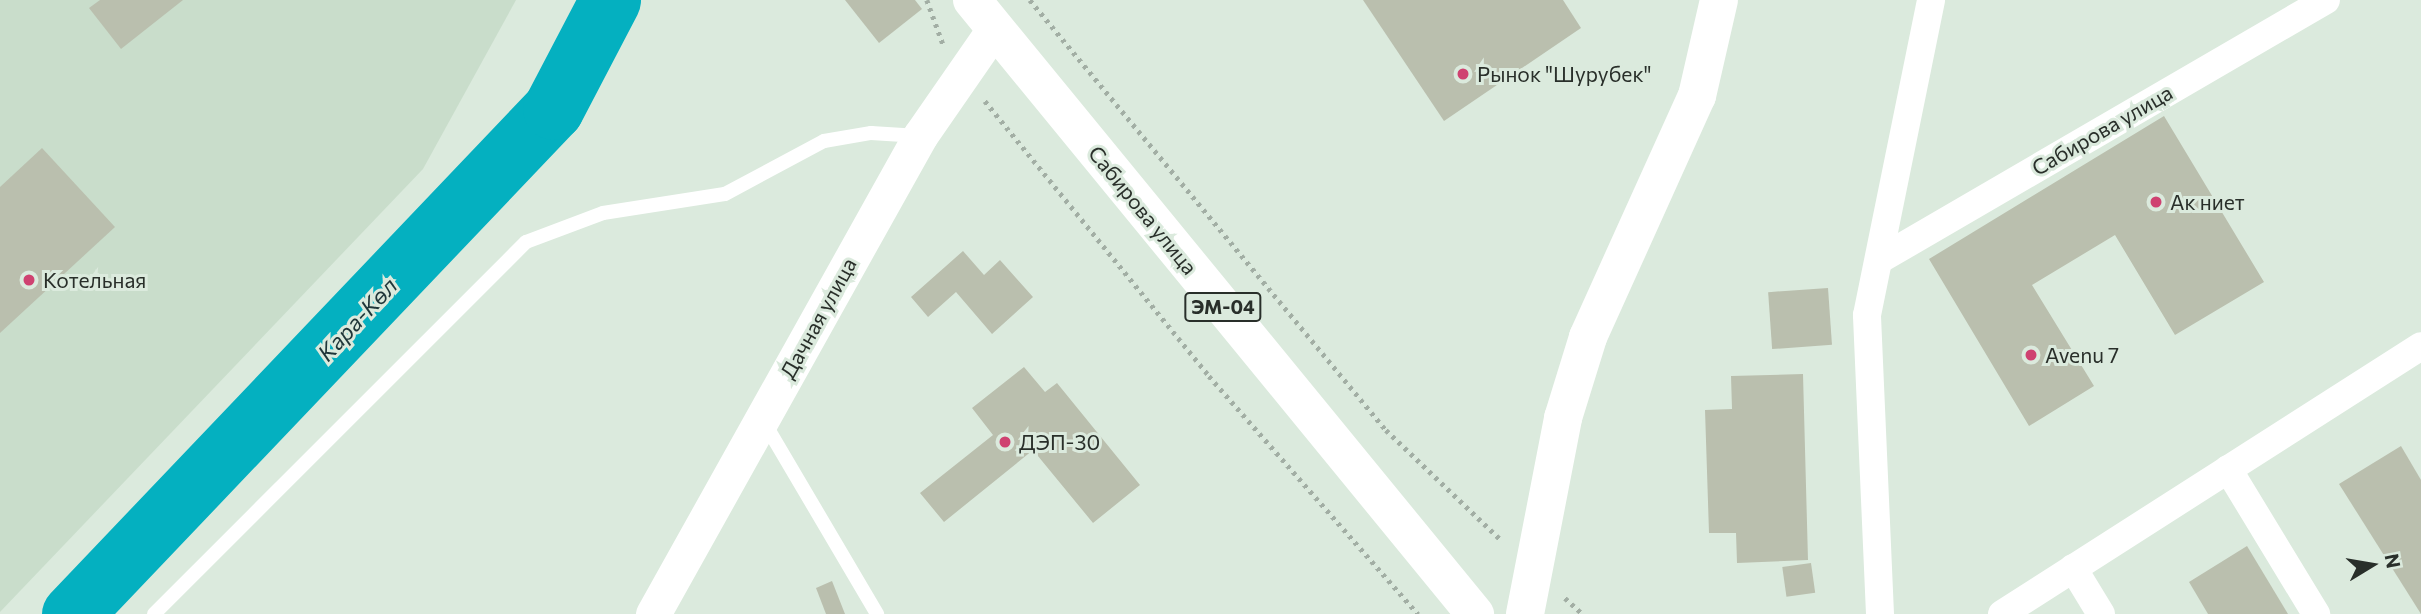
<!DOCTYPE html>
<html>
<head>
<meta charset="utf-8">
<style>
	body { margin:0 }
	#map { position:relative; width:2421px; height:614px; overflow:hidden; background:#dbeadd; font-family:Commissioner,sans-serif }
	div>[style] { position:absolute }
	.built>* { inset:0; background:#c9ddcb }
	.river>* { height:61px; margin:-30.5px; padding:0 30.5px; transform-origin:30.5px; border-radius:30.5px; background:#04b0c0 }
	.building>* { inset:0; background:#babfae; transform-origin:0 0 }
	.path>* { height:4.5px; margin-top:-2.25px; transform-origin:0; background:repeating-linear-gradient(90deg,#a2aea4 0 3.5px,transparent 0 8.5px) }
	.service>* { height:14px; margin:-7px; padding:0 7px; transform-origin:7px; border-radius:7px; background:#fff }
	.minor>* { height:28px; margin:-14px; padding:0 14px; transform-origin:14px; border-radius:14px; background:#fff }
	.tertiary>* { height:35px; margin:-17.5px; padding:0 17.5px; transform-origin:17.5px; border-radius:17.5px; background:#fff }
	.secondary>* { height:38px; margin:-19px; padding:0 19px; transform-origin:19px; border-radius:19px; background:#fff }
	.trunk>* { height:38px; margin:-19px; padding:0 19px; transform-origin:19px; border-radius:19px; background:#fff }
	.dots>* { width:19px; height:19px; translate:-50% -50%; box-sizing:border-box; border:4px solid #dbeadd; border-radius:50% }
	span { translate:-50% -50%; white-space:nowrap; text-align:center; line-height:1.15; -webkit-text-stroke:6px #dbeadd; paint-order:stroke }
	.shield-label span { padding:2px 5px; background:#dbeadd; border:2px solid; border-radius:5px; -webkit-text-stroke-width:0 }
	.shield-label { font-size:19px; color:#292f2a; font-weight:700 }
	.poi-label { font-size:21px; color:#292f2a }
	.left { translate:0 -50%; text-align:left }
	.street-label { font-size:21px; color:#292f2a }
	.water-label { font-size:23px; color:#1f3639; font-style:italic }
	.north { position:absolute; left:2337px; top:530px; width:70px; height:70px; -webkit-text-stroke:5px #dbeadd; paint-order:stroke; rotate:79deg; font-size:19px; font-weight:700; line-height:28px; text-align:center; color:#292f2a }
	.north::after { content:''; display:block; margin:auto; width:24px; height:32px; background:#292f2a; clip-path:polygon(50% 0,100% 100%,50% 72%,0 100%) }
</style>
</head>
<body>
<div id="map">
	<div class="built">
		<i style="clip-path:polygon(0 0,516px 0,423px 169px,0 612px)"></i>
	</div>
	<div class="river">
		<i style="left:72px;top:614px;width:697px;rotate:-46.39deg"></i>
		<i style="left:553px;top:109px;width:123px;rotate:-62.4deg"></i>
	</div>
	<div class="building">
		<i style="clip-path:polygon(100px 0,183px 0,121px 49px,89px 8px)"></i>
		<i style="clip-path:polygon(845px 0,915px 0,922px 9px,879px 43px)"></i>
		<i style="clip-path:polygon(1363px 0,1563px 0,1581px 28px,1444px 121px)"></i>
		<i style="clip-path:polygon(2164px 116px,2264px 282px,2175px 335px,2115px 235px,2032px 285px,2094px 386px,2029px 426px,1929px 259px)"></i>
		<i style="clip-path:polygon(42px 148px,115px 227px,0 333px,0 187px)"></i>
		<i style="clip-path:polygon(963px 251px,984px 275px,1000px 260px,1033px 297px,992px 334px,956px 292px,928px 317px,911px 297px)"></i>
		<i style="left:1828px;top:288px;width:57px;height:60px;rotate:86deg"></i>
		<i style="clip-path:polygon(1024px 367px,1045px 392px,1057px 383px,1140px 485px,1093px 523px,1033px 450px,944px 522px,920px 493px,993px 435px,972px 408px)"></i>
		<i style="clip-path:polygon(1803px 374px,1808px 560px,1737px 563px,1736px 533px,1709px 533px,1705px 410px,1732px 409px,1731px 376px)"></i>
		<i style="clip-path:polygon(2401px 446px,2421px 480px,2421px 614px,2339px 484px)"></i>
		<i style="clip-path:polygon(2247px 546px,2288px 614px,2208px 614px,2189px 582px)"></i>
		<i style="left:1811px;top:563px;width:30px;height:29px;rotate:82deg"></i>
		<i style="clip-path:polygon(832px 581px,845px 614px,826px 614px,816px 588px)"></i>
	</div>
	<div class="path">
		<i style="left:927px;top:0;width:47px;rotate:70deg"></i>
		<i style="left:1030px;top:0;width:558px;rotate:50.38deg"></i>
		<i style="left:1386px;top:430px;width:161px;rotate:43.7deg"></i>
		<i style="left:985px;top:101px;width:355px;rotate:50.8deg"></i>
		<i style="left:1209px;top:376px;width:317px;rotate:48.7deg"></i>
		<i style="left:1565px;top:598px;width:24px;rotate:42deg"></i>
	</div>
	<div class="service">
		<i style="left:764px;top:422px;width:223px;rotate:59.5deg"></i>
		<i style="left:154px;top:614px;width:526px;rotate:-45deg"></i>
		<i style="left:526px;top:242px;width:82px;rotate:-20.6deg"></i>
		<i style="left:603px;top:213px;width:123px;rotate:-8.9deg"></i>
		<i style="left:725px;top:194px;width:112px;rotate:-28.2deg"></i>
		<i style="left:824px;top:141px;width:48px;rotate:-9.7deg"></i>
		<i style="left:871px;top:133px;width:48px;rotate:3.6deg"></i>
	</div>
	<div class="minor">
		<i style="left:1879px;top:260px;width:517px;rotate:-30.18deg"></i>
		<i style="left:2228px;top:469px;width:170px;rotate:58.7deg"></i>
		<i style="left:2073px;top:568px;width:54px;rotate:58.7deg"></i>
		<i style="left:1880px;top:614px;width:299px;rotate:-92.5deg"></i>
		<i style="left:1867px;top:315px;width:321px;rotate:-78.5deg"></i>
		<i style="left:2002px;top:614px;width:497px;rotate:-32.6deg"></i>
	</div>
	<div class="tertiary">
		<i style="left:653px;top:614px;width:548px;rotate:-60.81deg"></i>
		<i style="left:920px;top:136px;width:130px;rotate:-55.3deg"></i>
	</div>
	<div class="secondary">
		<i style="left:1525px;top:614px;width:200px;rotate:-79deg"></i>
		<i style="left:1563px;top:418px;width:85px;rotate:-72.8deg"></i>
		<i style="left:1588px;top:337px;width:265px;rotate:-65.7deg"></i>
		<i style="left:1697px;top:96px;width:98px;rotate:-77.1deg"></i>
	</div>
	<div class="trunk">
		<i style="left:972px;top:0;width:794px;rotate:50.68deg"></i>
	</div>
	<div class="dots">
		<i style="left:1463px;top:74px;background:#cf4271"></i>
		<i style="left:2156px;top:202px;background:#cf4271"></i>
		<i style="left:29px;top:280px;background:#cf4271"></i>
		<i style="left:2031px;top:355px;background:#cf4271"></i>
		<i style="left:1005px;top:442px;background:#cf4271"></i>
	</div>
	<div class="shield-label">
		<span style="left:1223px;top:307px">ЭМ-04</span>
	</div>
	<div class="poi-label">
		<span class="left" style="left:1477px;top:74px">Рынок "Шурубек"</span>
		<span class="left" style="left:2170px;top:202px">Ак ниет</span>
		<span class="left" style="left:43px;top:280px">Котельная</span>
		<span class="left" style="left:2045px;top:355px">Avenu 7</span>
		<span class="left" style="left:1019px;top:442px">ДЭП-30</span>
	</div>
	<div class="street-label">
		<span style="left:2102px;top:130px;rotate:-30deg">Сабирова улица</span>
		<span style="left:1143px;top:210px;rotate:51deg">Сабирова улица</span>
		<span style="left:818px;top:318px;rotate:-61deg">Дачная улица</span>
	</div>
	<div class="water-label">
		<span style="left:357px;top:319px;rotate:-47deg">Кара-Көл</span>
	</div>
	<div class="north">N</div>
</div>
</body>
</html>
